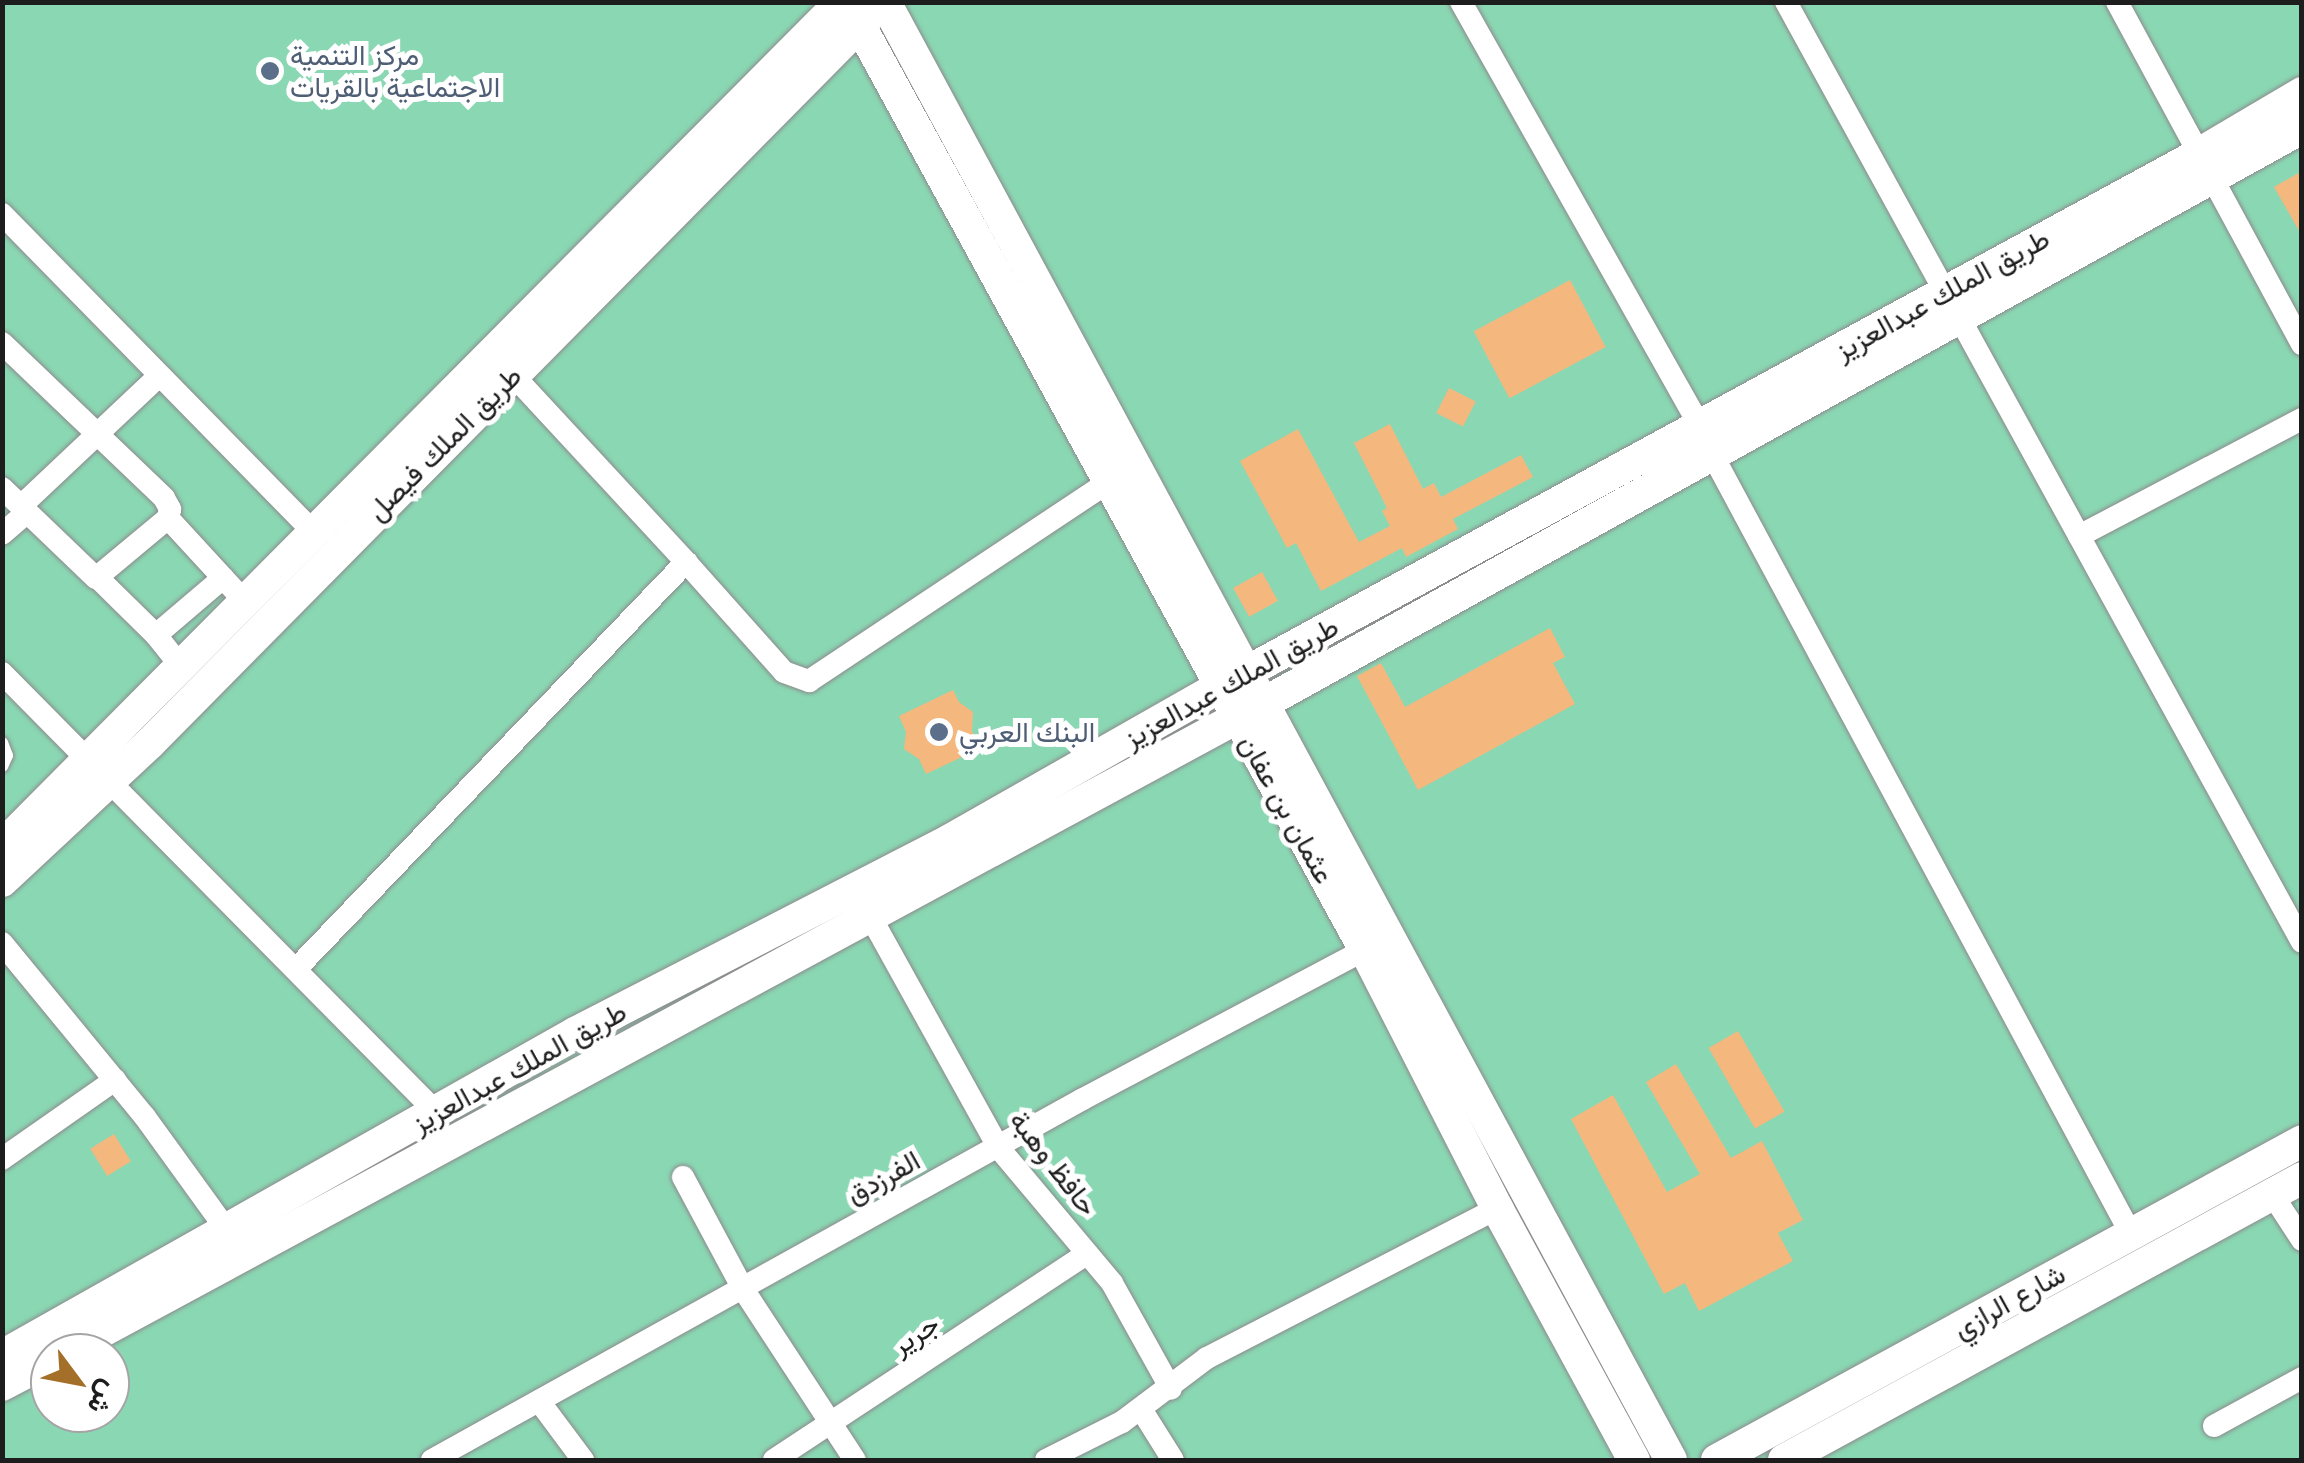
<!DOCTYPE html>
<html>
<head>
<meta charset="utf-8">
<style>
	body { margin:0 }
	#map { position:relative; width:2304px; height:1463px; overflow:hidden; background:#f2f0f3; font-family:Montserrat,Vazirmatn,sans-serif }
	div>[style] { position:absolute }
	.green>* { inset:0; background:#8ad8b3 }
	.building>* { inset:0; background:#f4b77d; transform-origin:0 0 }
	.roads { filter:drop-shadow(0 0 2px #8c8a8d) drop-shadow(0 0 2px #8c8a8d) }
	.lane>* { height:11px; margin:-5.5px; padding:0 5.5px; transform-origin:5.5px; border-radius:5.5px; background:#fff }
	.street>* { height:22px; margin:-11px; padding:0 11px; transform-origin:11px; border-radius:11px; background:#fff }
	.secondary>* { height:32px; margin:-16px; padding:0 16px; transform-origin:16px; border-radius:16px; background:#fff }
	.dots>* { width:28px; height:28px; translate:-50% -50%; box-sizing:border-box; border:5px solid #fff; border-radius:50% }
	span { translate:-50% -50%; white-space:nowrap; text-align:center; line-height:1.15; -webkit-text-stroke:10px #fff; paint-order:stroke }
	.service-label { font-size:28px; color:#4e5e75 }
	.left { translate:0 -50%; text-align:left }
	.street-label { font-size:28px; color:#1e1d1e }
	.frame { position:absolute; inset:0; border:5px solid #1e1d1e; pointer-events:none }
	.north { position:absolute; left:30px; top:1333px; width:100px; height:100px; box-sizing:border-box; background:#fff; border:2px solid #a5a5a5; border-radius:50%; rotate:122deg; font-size:28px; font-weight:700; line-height:40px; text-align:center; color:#1e1d1e }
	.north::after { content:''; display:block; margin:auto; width:35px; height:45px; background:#a46f29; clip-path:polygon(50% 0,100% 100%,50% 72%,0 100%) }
</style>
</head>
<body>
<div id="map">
	<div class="green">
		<i style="clip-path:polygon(evenodd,3px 3px,2301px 3px,2301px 1460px,3px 1460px,3px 3px,50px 1353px,110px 1353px,110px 1413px,50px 1413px,50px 1353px)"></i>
	</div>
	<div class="building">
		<i style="clip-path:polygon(2302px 171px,2302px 236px,2274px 187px)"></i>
		<i style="left:1570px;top:280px;width:76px;height:109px;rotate:62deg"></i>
		<i style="left:1449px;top:388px;width:30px;height:28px;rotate:27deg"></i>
		<i style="clip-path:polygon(1390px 424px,1423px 489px,1434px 483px,1441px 497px,1521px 455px,1533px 477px,1453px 519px,1458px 529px,1406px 557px,1402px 548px,1321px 591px,1296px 543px,1287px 548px,1240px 461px,1298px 429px,1359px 542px,1390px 526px,1382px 511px,1387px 508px,1354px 443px)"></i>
		<i style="left:1262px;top:572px;width:33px;height:33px;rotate:61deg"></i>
		<i style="clip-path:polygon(1550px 628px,1565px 657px,1553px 663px,1575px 704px,1418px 790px,1357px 676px,1381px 663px,1405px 707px)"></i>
		<i style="clip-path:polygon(953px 690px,959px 702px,973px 712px,972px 731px,981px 748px,926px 774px,919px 759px,904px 749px,906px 732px,899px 716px)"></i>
		<i style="left:1738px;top:1031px;width:93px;height:34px;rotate:60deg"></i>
		<i style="clip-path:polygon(1676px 1064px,1731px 1158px,1762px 1141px,1803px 1220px,1778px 1233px,1793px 1261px,1699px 1311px,1685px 1283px,1664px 1294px,1571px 1119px,1613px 1095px,1667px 1192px,1700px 1174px,1646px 1082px)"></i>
		<i style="left:114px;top:1134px;width:32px;height:28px;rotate:58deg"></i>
	</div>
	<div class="roads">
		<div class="lane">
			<i style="left:2px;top:742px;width:14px;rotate:69deg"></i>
			<i style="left:7px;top:755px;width:12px;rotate:114deg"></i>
		</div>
		<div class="street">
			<i style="left:1461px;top:2px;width:487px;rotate:60.6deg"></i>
			<i style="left:1786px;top:2px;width:1072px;rotate:61.24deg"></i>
			<i style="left:2117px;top:2px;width:389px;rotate:61.6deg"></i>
			<i style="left:2px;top:214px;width:449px;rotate:45.6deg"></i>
			<i style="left:2px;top:343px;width:224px;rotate:43.7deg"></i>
			<i style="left:164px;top:498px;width:13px;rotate:61deg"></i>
			<i style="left:170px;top:509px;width:9px;rotate:103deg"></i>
			<i style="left:168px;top:518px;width:117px;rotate:47.4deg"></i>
			<i style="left:1712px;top:454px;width:885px;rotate:61.76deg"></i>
			<i style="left:2px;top:488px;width:130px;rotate:43.8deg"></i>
			<i style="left:96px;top:578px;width:94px;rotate:-39.8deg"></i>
			<i style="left:21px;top:506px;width:188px;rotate:-43.3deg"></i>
			<i style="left:2px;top:534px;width:33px;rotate:-41deg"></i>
			<i style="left:2079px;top:536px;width:252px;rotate:-27.7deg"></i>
			<i style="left:686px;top:562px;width:147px;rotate:48.3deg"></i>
			<i style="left:784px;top:672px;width:27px;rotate:20deg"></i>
			<i style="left:809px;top:681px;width:360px;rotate:-33.6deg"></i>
			<i style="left:99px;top:579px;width:80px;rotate:44.5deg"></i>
			<i style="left:183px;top:669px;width:43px;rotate:-128.5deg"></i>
			<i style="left:156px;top:635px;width:88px;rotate:-40.4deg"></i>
			<i style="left:2px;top:673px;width:617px;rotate:45.33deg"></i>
			<i style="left:869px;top:914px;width:266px;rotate:61deg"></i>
			<i style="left:998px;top:1147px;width:177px;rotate:50deg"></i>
			<i style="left:1112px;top:1283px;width:121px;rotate:60.9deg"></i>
			<i style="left:2px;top:943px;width:225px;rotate:50.6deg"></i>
			<i style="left:145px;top:1117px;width:138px;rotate:54.1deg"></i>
			<i style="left:296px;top:969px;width:564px;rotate:-46.22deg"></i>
			<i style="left:686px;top:562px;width:256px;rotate:-132.8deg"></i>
			<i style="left:2px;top:1159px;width:138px;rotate:-35deg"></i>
			<i style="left:683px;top:1177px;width:127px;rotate:61.8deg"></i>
			<i style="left:743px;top:1289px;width:204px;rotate:56.8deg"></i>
			<i style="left:2272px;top:1194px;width:55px;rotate:56.9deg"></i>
			<i style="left:539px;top:1401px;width:74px;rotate:53.3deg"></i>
			<i style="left:1141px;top:1409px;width:60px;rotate:57.9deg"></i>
			<i style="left:2214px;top:1426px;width:100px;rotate:-28.6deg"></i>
			<i style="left:432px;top:1460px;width:744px;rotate:-29.01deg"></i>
			<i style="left:1083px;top:1099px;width:319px;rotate:-27.9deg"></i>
			<i style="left:774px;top:1460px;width:375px;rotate:-33.4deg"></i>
			<i style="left:1046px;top:1460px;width:85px;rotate:-26.6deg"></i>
			<i style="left:1122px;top:1422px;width:106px;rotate:-37deg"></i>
			<i style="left:1207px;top:1358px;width:326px;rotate:-27.3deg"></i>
		</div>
		<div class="secondary">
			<i style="left:847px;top:2px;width:1080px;rotate:61.35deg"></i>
			<i style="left:1365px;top:950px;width:290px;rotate:62.9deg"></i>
			<i style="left:1497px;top:1208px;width:287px;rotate:61.5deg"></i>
			<i style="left:885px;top:2px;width:1656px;rotate:61.67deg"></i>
			<i style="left:2px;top:846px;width:1190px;rotate:-45.17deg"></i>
			<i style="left:2px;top:881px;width:202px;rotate:-43deg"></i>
			<i style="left:150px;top:743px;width:1028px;rotate:-45.32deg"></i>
			<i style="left:62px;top:1353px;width:1336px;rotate:-28.39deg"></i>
			<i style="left:1237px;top:718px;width:1218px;rotate:-28.99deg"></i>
			<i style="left:2px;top:1356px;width:658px;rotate:-29.41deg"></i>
			<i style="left:575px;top:1033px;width:422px;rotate:-27.2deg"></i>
			<i style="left:950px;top:840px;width:312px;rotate:-29.6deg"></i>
			<i style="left:1221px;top:686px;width:1113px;rotate:-28.54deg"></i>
			<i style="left:2199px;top:154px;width:120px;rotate:-30.6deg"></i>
			<i style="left:2px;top:1385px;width:54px;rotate:-27.5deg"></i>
			<i style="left:1717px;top:1460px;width:666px;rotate:-28.6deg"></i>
			<i style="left:1784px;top:1460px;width:590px;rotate:-28.56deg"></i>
		</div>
	</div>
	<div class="dots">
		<i style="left:270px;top:71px;background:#5c6f8a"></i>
		<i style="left:939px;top:732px;background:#5c6f8a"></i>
	</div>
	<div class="service-label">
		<span class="left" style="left:290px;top:71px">مركز التنمية<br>الاجتماعية بالقريات</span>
		<span class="left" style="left:959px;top:732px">البنك العربي</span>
	</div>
	<div class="street-label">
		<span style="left:1942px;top:294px;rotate:-29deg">طريق الملك عبدالعزيز</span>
		<span style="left:444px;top:443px;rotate:-45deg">طريق الملك فيصل</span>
		<span style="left:1231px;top:682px;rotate:-29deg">طريق الملك عبدالعزيز</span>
		<span style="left:1287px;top:809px;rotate:61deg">عثمان بن عفان</span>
		<span style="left:519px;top:1067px;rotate:-29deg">طريق الملك عبدالعزيز</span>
		<span style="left:1054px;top:1163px;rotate:52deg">حافظ وهبة</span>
		<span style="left:883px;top:1177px;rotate:-29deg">الفرزدق</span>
		<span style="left:2009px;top:1301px;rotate:-29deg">شارع الرازي</span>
		<span style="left:915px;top:1334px;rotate:-33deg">جرير</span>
	</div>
	<div class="frame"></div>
	<div class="north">ش</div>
</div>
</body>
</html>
